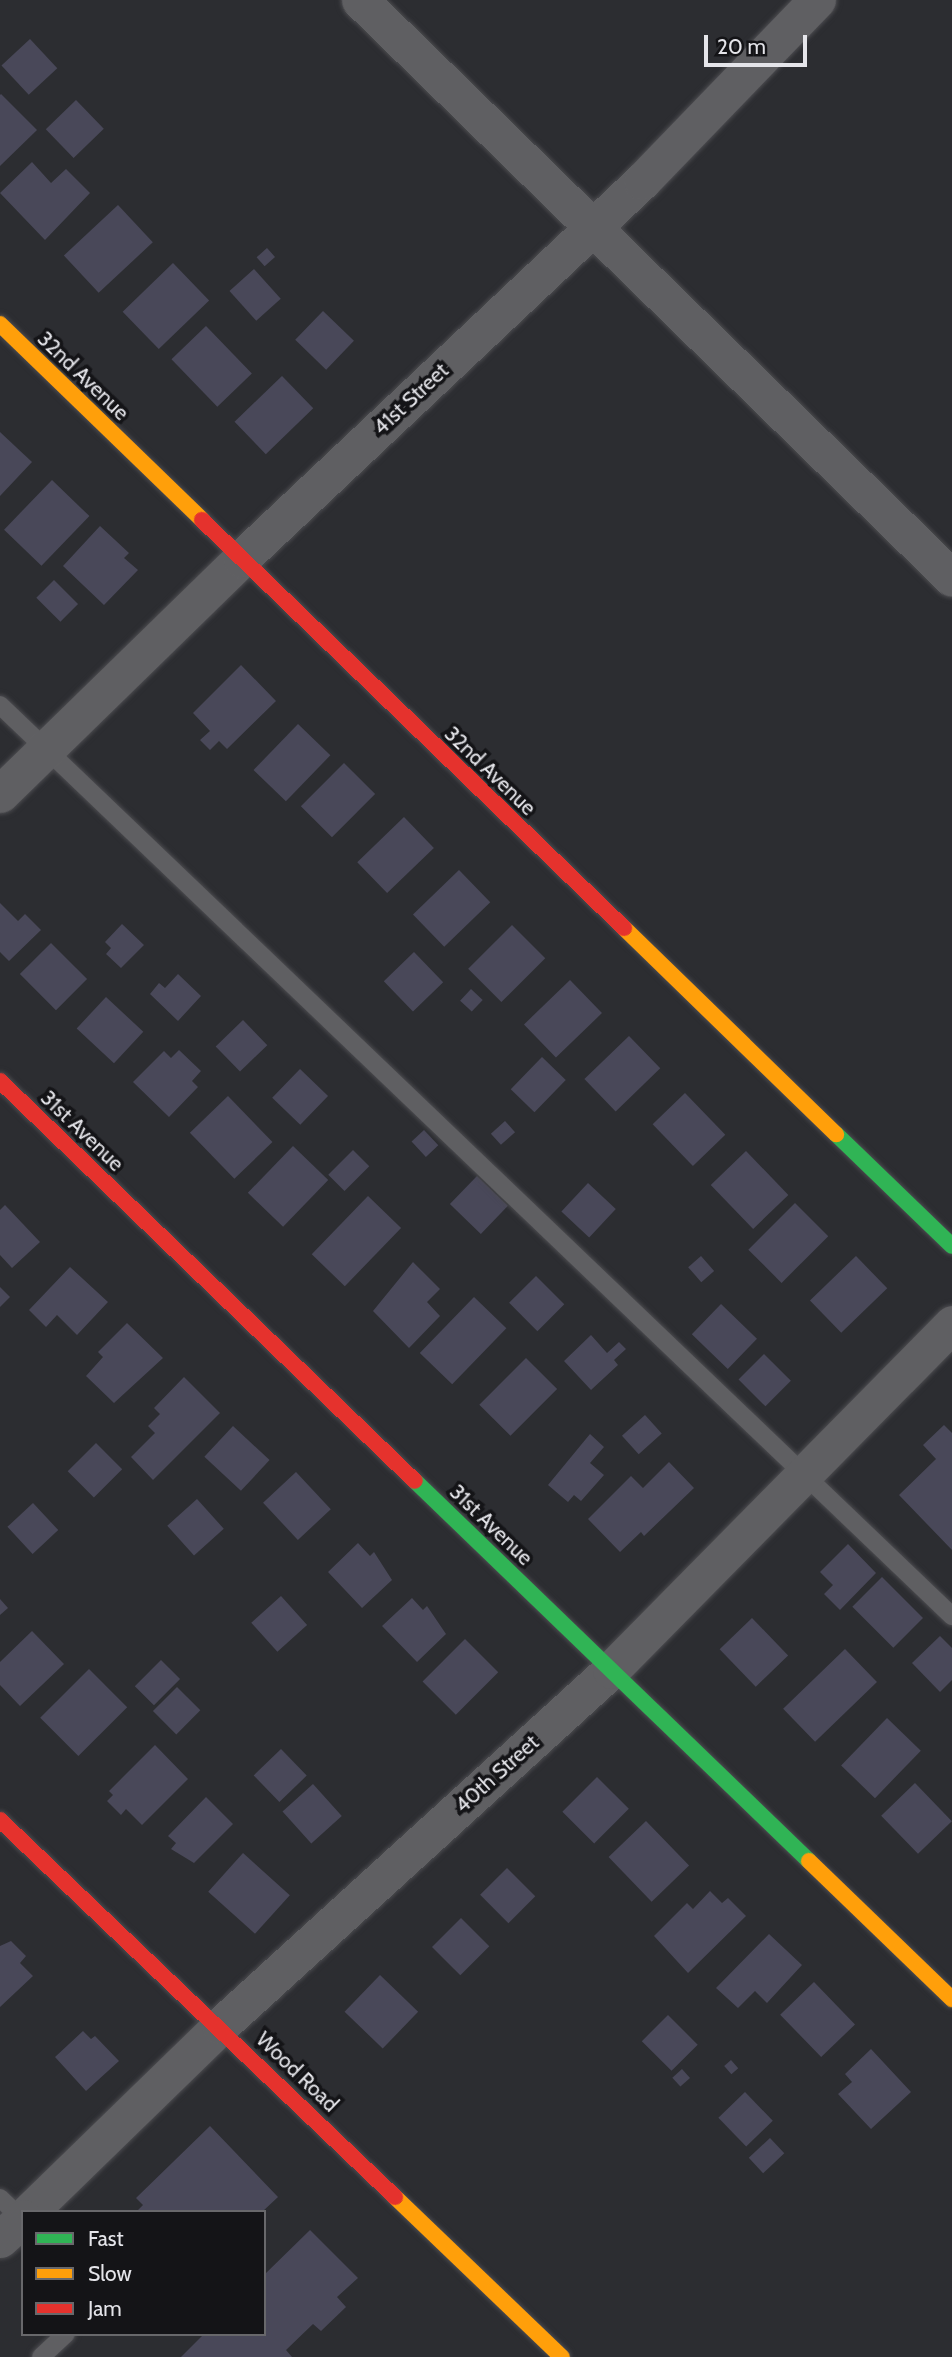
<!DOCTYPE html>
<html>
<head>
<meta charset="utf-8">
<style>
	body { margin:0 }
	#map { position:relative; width:952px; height:2357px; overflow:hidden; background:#2c2d31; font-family:Cabin,sans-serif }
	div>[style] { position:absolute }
	.building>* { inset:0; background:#494859; transform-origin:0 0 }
	.roads { filter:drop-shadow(0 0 2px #4b4b4f) drop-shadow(0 0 2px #4b4b4f) }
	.lane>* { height:18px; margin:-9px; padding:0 9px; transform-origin:9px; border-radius:9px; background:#5f5f62 }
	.street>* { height:37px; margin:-18.5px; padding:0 18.5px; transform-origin:18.5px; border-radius:18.5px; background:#5f5f62 }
	.fast>* { height:16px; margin:-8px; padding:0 8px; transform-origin:8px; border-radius:8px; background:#30b455 }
	.slow>* { height:16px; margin:-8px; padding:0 8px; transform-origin:8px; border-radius:8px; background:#ff9f0a }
	.jam>* { height:16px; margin:-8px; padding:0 8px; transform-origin:8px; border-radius:8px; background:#e5322d }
	span { translate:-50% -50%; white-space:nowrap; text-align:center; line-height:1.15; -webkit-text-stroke:7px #141417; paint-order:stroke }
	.street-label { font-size:21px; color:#e5e5ea }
	.legend { position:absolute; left:21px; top:2210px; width:245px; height:126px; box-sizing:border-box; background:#141417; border:2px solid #68686b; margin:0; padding:9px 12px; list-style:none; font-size:21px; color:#e5e5ea }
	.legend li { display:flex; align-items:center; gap:14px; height:35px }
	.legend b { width:35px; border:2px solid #68686b }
	.scale { position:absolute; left:704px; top:35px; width:103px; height:32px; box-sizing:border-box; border:4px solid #e5e5ea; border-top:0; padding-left:9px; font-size:21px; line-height:24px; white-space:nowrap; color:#e5e5ea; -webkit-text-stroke:5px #141417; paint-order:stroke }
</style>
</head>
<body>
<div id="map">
	<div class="building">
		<i style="left:30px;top:39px;width:40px;height:39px;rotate:47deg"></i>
		<i style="clip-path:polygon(1px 94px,37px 130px,0 166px,0 95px)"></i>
		<i style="left:76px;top:100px;width:40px;height:42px;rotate:46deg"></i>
		<i style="clip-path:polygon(32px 162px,51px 183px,66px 169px,90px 193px,45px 240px,0 193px)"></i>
		<i style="left:118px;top:205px;width:51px;height:74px;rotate:47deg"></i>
		<i style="left:267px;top:248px;width:12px;height:14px;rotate:48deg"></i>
		<i style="left:173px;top:263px;width:52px;height:70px;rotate:46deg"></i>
		<i style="left:254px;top:269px;width:40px;height:33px;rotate:48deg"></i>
		<i style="left:323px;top:311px;width:43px;height:40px;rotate:44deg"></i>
		<i style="left:206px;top:326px;width:66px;height:48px;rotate:46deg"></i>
		<i style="left:282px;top:376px;width:45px;height:66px;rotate:46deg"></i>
		<i style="clip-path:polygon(0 432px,32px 462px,0 496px)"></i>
		<i style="left:52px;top:480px;width:52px;height:69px;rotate:44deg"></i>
		<i style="clip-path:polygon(100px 526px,129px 553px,124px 558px,138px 570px,104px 605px,63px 566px)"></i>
		<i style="left:54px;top:580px;width:34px;height:25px;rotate:45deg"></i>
		<i style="clip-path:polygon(241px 665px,276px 701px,227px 749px,219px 741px,210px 750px,200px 740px,210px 731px,193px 713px)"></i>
		<i style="left:298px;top:724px;width:45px;height:64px;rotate:44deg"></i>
		<i style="left:344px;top:763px;width:44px;height:61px;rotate:45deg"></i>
		<i style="left:404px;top:817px;width:43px;height:65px;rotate:46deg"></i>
		<i style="left:459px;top:870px;width:45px;height:64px;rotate:46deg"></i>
		<i style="clip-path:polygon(0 903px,18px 921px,25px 914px,41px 930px,9px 961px,0 952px)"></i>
		<i style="clip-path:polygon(122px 924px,144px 945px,121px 968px,106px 954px,111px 948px,105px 942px)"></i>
		<i style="left:512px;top:925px;width:47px;height:62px;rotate:45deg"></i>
		<i style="left:51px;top:943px;width:51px;height:44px;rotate:45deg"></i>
		<i style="left:414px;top:952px;width:42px;height:42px;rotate:46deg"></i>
		<i style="clip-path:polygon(178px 974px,201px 996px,178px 1021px,150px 994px,159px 983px,165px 988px)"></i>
		<i style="left:570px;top:980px;width:46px;height:64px;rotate:46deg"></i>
		<i style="left:471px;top:989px;width:16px;height:16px;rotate:43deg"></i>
		<i style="left:106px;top:997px;width:51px;height:43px;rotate:43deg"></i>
		<i style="left:243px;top:1020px;width:35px;height:38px;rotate:46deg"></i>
		<i style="left:629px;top:1036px;width:45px;height:62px;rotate:46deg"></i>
		<i style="clip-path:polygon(179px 1050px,201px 1071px,192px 1081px,198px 1087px,169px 1117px,133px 1082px,164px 1051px,171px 1058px)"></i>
		<i style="left:542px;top:1057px;width:33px;height:45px;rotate:44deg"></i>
		<i style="left:300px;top:1069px;width:39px;height:40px;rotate:44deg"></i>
		<i style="left:685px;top:1093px;width:58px;height:45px;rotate:46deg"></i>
		<i style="left:228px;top:1096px;width:64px;height:53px;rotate:46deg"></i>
		<i style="left:505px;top:1121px;width:15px;height:19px;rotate:48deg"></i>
		<i style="left:424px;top:1130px;width:21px;height:17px;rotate:47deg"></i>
		<i style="left:293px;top:1146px;width:49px;height:65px;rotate:44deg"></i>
		<i style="left:353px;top:1150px;width:23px;height:35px;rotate:45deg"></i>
		<i style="left:746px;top:1151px;width:61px;height:49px;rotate:46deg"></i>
		<i style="left:477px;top:1176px;width:43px;height:39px;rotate:44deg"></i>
		<i style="left:588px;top:1183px;width:38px;height:39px;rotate:43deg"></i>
		<i style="left:368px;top:1196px;width:46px;height:81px;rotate:44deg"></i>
		<i style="left:795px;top:1203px;width:47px;height:66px;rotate:45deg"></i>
		<i style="clip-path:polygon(5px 1205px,40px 1242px,12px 1268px,0 1255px,0 1210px)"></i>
		<i style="left:701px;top:1256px;width:20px;height:17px;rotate:49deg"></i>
		<i style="left:856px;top:1256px;width:45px;height:64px;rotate:46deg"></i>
		<i style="clip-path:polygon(413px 1262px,440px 1289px,427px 1302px,440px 1316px,409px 1348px,373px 1311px)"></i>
		<i style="clip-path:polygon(70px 1267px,108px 1302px,77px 1335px,57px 1315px,46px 1327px,29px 1310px)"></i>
		<i style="left:536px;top:1276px;width:40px;height:38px;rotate:45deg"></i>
		<i style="clip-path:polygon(0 1287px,10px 1297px,0 1307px)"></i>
		<i style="left:474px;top:1297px;width:45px;height:78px;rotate:44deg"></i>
		<i style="left:721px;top:1304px;width:50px;height:42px;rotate:44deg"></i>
		<i style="clip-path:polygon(127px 1323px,163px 1358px,114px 1403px,86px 1376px,103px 1357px,98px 1352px)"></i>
		<i style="clip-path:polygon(591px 1335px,607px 1353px,619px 1342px,626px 1349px,614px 1360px,618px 1365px,591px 1390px,564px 1361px)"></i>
		<i style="left:764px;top:1354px;width:38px;height:36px;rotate:45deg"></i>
		<i style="left:526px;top:1358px;width:44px;height:66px;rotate:45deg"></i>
		<i style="clip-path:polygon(184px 1377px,220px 1413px,153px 1480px,131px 1457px,155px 1433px,148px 1426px,160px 1414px,154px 1408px)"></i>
		<i style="left:645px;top:1415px;width:25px;height:31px;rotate:48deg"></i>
		<i style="clip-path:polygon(944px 1425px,952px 1433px,952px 1550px,899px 1495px,936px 1459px,923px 1445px)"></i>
		<i style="left:233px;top:1426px;width:50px;height:42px;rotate:43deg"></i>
		<i style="clip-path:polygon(590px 1434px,604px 1447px,590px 1463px,604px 1475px,581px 1501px,574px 1495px,568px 1502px,548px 1485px)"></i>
		<i style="left:96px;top:1443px;width:37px;height:40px;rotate:45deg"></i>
		<i style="clip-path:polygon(669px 1462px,694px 1488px,644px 1536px,641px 1532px,620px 1552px,588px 1519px,631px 1476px,643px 1488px)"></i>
		<i style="left:296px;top:1472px;width:51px;height:45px;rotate:47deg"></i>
		<i style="left:197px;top:1499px;width:40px;height:40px;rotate:48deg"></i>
		<i style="left:33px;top:1503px;width:37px;height:35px;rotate:47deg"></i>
		<i style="clip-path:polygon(358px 1543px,370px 1556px,374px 1552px,392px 1580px,362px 1608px,328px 1572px)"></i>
		<i style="clip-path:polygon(848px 1544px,876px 1573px,840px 1610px,824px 1594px,833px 1585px,820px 1572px)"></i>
		<i style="left:882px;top:1577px;width:58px;height:42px;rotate:45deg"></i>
		<i style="left:281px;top:1596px;width:39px;height:40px;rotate:48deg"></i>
		<i style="clip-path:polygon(412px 1598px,423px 1610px,427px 1606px,446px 1634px,417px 1662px,382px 1626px)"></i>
		<i style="clip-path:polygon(0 1599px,8px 1608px,0 1615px)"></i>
		<i style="left:752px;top:1618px;width:52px;height:45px;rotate:46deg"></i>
		<i style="clip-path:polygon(32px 1631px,64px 1664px,20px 1706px,0 1685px,0 1662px)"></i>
		<i style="clip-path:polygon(940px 1636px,952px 1648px,952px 1680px,940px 1692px,912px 1663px)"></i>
		<i style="left:465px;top:1639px;width:47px;height:60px;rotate:45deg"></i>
		<i style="left:845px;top:1649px;width:46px;height:86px;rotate:46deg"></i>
		<i style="left:161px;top:1660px;width:27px;height:37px;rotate:45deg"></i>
		<i style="left:89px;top:1669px;width:54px;height:69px;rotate:45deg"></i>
		<i style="left:177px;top:1687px;width:33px;height:34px;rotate:45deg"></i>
		<i style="left:887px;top:1718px;width:47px;height:66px;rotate:44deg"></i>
		<i style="clip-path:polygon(155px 1745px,188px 1779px,142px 1825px,126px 1809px,121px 1815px,107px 1801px,113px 1795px,109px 1791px)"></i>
		<i style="left:281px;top:1749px;width:37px;height:38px;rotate:46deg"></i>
		<i style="left:597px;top:1777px;width:45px;height:49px;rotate:45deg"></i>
		<i style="left:915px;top:1783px;width:53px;height:47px;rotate:46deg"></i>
		<i style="left:313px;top:1784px;width:43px;height:41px;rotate:48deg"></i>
		<i style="clip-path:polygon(206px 1797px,233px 1824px,194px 1863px,171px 1849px,176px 1843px,168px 1836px)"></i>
		<i style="left:646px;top:1821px;width:62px;height:52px;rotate:46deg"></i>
		<i style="left:243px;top:1853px;width:63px;height:52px;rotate:42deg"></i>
		<i style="left:507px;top:1868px;width:40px;height:38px;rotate:45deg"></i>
		<i style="clip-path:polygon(710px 1891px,722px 1903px,728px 1898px,746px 1916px,688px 1973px,654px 1936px,687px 1903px,693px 1909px)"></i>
		<i style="left:461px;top:1918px;width:40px;height:41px;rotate:45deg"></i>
		<i style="clip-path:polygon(769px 1934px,802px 1965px,767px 2003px,755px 1991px,738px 2008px,716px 1988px)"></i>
		<i style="clip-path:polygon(11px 1941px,26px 1956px,20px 1963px,33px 1976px,0 2007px,0 1946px)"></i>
		<i style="left:380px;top:1975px;width:53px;height:51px;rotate:44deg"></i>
		<i style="left:814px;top:1982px;width:59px;height:47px;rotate:46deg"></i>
		<i style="left:668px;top:2015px;width:42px;height:37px;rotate:45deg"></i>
		<i style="clip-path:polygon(83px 2031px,91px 2039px,95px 2036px,119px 2061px,86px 2091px,55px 2057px)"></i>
		<i style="clip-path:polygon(871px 2049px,911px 2092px,871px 2129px,838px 2094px,852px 2082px,845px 2074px)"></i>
		<i style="left:731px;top:2060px;width:11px;height:9px;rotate:49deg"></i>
		<i style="left:682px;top:2069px;width:12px;height:13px;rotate:48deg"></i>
		<i style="left:745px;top:2092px;width:40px;height:37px;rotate:46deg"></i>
		<i style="clip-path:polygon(210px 2126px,278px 2197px,262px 2212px,136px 2212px,143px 2205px,136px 2198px)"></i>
		<i style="left:770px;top:2138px;width:21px;height:29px;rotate:47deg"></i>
		<i style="clip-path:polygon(310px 2230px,358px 2278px,337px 2297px,346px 2307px,321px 2331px,313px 2324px,286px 2350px,292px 2357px,181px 2357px,204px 2334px,264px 2334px,264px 2275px)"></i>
	</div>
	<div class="roads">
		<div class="lane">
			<i style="left:0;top:705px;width:1318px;rotate:43.74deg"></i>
			<i style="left:0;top:2198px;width:30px;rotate:44deg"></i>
			<i style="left:41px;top:2357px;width:34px;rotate:-43deg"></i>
		</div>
		<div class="street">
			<i style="left:360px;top:0;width:827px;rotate:44.31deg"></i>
			<i style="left:0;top:794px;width:337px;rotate:-44.3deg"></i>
			<i style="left:241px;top:559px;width:551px;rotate:-43.31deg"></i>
			<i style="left:642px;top:181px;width:252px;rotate:-46deg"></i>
			<i style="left:29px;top:2212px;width:267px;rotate:-44.2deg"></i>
			<i style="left:220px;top:2026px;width:529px;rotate:-42.32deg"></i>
			<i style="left:611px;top:1670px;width:486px;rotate:-45.4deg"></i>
			<i style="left:0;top:2239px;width:31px;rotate:-42deg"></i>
		</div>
		<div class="fast">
			<i style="left:836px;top:1134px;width:161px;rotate:44deg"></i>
			<i style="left:415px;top:1481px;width:547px;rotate:43.96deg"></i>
		</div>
		<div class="slow">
			<i style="left:0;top:324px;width:281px;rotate:44.1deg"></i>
			<i style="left:624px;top:928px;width:296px;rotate:44.2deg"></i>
			<i style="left:809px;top:1861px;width:199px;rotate:44deg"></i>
			<i style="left:395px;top:2197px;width:231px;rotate:43.8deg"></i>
		</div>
		<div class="jam">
			<i style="left:202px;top:520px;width:587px;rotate:44.03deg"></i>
			<i style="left:0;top:1081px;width:576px;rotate:43.95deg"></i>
			<i style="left:0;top:1820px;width:546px;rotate:43.66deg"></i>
		</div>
	</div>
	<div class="street-label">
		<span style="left:83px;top:376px;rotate:44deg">32nd Avenue</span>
		<span style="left:411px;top:399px;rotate:-43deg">41st Street</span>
		<span style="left:490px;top:771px;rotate:44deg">32nd Avenue</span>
		<span style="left:82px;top:1131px;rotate:44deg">31st Avenue</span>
		<span style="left:491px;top:1525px;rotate:44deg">31st Avenue</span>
		<span style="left:497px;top:1774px;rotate:-42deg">40th Street</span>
		<span style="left:297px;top:2072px;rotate:44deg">Wood Road</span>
	</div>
	<ul class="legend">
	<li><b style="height:9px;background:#30b455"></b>Fast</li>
	<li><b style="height:9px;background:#ff9f0a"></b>Slow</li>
	<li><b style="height:9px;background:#e5322d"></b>Jam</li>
	</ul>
	<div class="scale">20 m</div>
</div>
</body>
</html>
